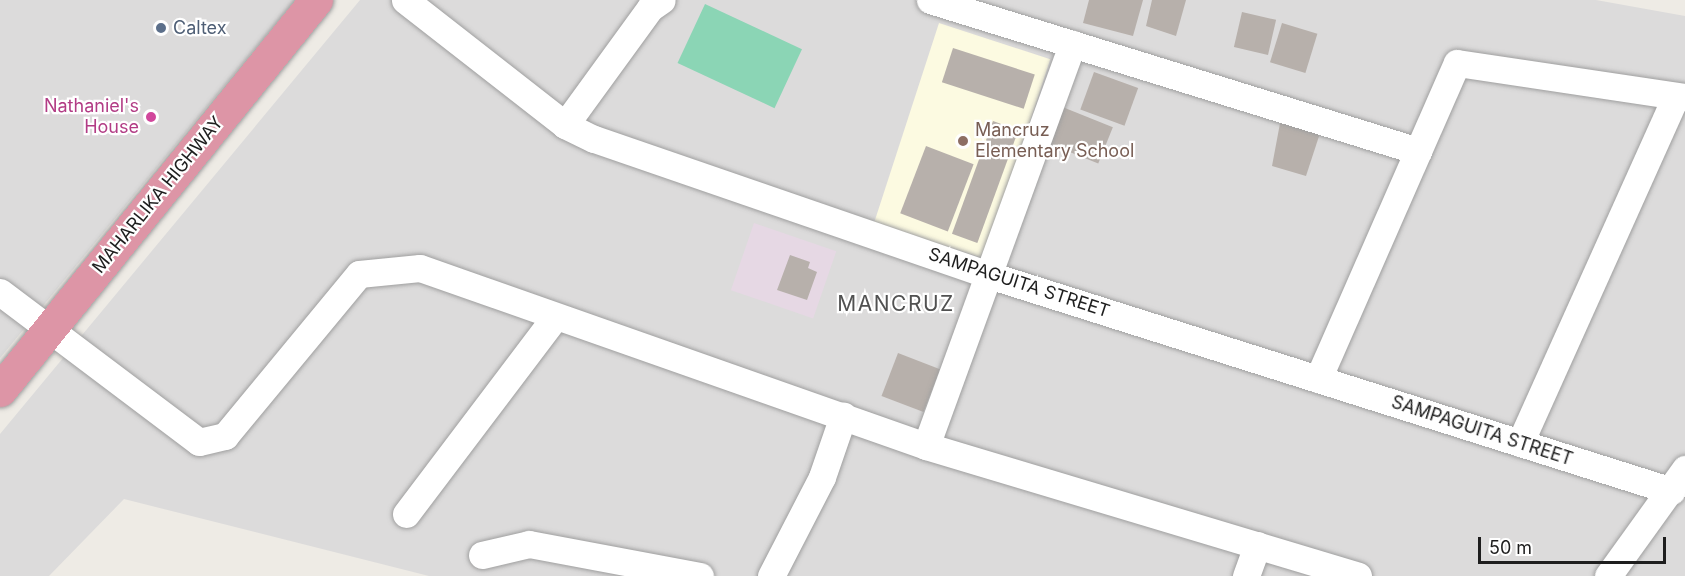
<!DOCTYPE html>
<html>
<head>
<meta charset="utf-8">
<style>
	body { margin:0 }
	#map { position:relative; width:1685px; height:576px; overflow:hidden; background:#eeebe5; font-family:Inter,sans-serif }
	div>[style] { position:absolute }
	.residential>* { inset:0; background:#dcdbdb }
	.industrial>* { inset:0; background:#e6d8e4; transform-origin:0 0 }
	.education>* { inset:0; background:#fcfae1; transform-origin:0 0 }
	.pitch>* { inset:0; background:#8bd5b5; transform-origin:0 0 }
	.building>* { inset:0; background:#b7b0ab; transform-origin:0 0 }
	.roads { filter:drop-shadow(0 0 2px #9f9f9f) drop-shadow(0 0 2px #9f9f9f) }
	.street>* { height:27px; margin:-13.5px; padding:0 13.5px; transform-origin:13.5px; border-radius:13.5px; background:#fff }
	.highway>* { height:33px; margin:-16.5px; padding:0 16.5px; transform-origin:16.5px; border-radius:16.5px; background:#dd95a6 }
	.dots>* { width:16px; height:16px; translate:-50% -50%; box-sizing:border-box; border:3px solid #fff; border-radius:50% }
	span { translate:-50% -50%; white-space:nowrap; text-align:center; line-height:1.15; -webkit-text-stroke:4.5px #fff; paint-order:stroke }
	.service-label { font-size:18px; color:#4e5e75 }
	.left { translate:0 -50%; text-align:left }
	.hotel-label { font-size:18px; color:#b23c85 }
	.right { translate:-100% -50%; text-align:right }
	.education-label { font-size:18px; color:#785e54 }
	.street-label { font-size:18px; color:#1e1e1e }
	.quarter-label { font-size:21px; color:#515151; letter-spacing:1.5px }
	.scale { position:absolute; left:1478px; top:537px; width:188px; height:27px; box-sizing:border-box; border:3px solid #1e1e1e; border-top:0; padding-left:8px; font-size:18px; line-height:21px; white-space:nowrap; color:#1e1e1e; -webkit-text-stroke:4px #fff; paint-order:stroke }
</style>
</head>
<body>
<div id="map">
	<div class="residential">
		<i style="clip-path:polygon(0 0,295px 0,0 358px)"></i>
		<i style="clip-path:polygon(360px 0,1596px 0,1685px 16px,1685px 576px,429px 576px,124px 499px,49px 576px,0 576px,0 434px)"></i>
	</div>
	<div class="industrial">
		<i style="left:754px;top:223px;width:87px;height:71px;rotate:19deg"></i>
	</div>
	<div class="education">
		<i style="left:939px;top:23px;width:117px;height:210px;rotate:18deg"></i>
	</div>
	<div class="pitch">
		<i style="left:705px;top:4px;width:107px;height:65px;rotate:25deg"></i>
	</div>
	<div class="building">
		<i style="clip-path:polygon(1089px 0,1143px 0,1133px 36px,1083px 23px)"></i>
		<i style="clip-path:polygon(1152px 0,1186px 0,1176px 36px,1146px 26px)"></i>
		<i style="left:1242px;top:12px;width:35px;height:36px;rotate:13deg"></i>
		<i style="left:1282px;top:23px;width:37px;height:41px;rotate:17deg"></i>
		<i style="left:953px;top:48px;width:86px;height:36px;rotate:18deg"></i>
		<i style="left:1094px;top:72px;width:47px;height:40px;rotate:20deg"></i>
		<i style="left:1060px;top:106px;width:57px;height:39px;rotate:22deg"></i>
		<i style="clip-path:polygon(1281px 118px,1322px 127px,1306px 176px,1272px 166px)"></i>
		<i style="left:993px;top:121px;width:27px;height:120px;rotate:20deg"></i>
		<i style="left:926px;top:146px;width:51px;height:72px;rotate:21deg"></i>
		<i style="clip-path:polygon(790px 255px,810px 262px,808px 268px,817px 272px,807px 300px,777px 290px)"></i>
		<i style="left:898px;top:353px;width:45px;height:46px;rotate:21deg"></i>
	</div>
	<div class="roads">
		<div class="street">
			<i style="left:405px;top:0;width:203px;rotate:38deg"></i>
			<i style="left:565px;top:125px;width:32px;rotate:26deg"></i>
			<i style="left:594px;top:139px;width:418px;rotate:19deg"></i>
			<i style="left:989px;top:275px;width:716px;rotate:17.55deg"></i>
			<i style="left:930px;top:0;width:511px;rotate:17.19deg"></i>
			<i style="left:565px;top:125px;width:145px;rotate:-54deg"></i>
			<i style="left:650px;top:8px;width:14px;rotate:-34deg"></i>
			<i style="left:0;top:292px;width:249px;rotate:37deg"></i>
			<i style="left:199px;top:442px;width:27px;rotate:-13deg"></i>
			<i style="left:225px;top:436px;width:210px;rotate:-50.4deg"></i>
			<i style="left:359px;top:274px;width:61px;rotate:-5.6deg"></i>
			<i style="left:420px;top:268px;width:536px;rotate:19.38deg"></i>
			<i style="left:926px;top:446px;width:451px;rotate:16.7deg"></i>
			<i style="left:1318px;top:379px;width:345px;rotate:-66.3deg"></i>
			<i style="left:1457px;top:63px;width:231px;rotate:8.5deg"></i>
			<i style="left:1520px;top:443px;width:380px;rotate:-65.8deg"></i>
			<i style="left:926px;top:446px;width:428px;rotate:-70deg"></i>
			<i style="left:406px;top:514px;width:247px;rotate:-52.9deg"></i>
			<i style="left:482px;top:555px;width:48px;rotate:-13.2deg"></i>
			<i style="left:529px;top:544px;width:174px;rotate:10.6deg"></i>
			<i style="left:771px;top:576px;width:111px;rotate:-62.7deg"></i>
			<i style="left:822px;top:477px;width:65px;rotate:-71deg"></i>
			<i style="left:1246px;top:576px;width:33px;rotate:-70deg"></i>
			<i style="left:1608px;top:576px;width:132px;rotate:-54.3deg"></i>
		</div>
		<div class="highway">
			<i style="left:0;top:390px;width:502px;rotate:-50.98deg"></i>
		</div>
	</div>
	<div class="dots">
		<i style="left:161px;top:28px;background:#5c6f8a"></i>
		<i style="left:151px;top:117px;background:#d1479c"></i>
		<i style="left:963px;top:141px;background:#8d6e63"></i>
	</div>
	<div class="service-label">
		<span class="left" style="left:173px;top:28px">Caltex</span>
	</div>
	<div class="hotel-label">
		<span class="right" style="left:139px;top:117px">Nathaniel's<br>House</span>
	</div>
	<div class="education-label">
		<span class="left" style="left:975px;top:141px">Mancruz<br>Elementary School</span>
	</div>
	<div class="street-label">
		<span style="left:158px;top:195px;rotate:-51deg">MAHARLIKA HIGHWAY</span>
		<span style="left:1019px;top:283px;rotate:18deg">SAMPAGUITA STREET</span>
		<span style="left:1482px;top:431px;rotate:18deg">SAMPAGUITA STREET</span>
	</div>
	<div class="quarter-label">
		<span style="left:896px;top:304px">MANCRUZ</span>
	</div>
	<div class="scale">50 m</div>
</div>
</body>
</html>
